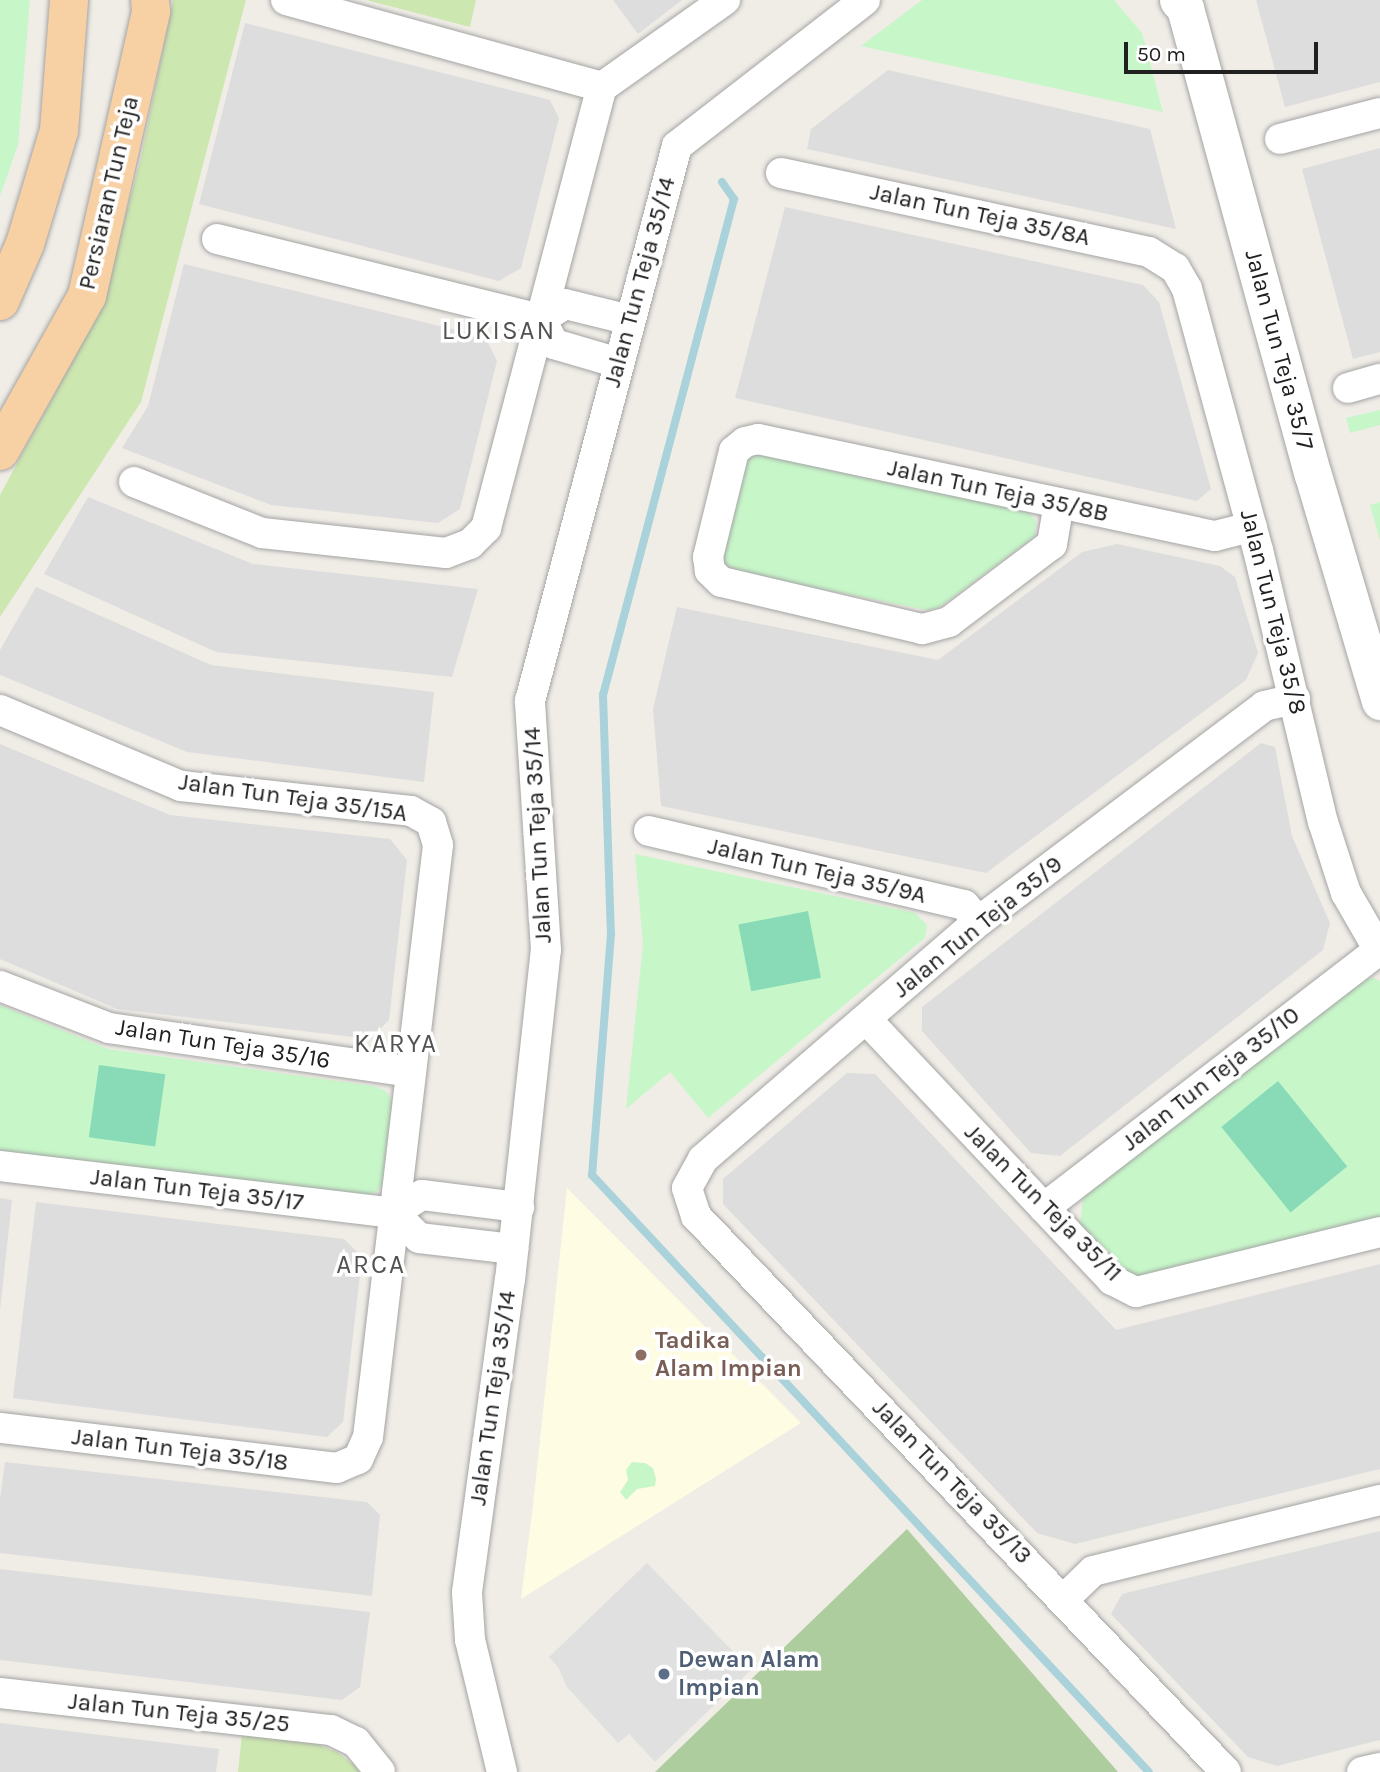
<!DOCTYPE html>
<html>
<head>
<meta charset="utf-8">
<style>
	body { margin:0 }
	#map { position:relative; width:1380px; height:1772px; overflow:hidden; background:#f0ede7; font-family:Karla,sans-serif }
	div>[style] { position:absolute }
	.residential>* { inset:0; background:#dedddd }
	.education>* { inset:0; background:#fefce2 }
	.grass>* { inset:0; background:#cde7b0 }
	.forest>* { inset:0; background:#aecd9e }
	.park>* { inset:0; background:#c7f7c9 }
	.pitch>* { inset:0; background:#89dbb8; transform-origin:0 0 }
	.parking>* { inset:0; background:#e0e0e0 }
	.stream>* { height:8px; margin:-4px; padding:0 4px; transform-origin:4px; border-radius:4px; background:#aad2db }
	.roads { filter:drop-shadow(0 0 2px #a4a4a4) drop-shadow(0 0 2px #a4a4a4) }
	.minor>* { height:30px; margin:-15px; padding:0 15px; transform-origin:15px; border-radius:15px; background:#fff }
	.tertiary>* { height:37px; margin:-18.5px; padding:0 18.5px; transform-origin:18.5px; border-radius:18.5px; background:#fff }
	.primary>* { height:38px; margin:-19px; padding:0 19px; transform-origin:19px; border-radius:19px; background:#f7d0a4 }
	.dots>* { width:19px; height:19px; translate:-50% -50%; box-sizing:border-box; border:4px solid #fff; border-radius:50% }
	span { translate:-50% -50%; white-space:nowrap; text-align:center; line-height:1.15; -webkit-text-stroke:7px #fff; paint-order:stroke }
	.street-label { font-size:24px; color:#202020 }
	.education-label { font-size:24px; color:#785e54; font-weight:700 }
	.left { translate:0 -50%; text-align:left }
	.service-label { font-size:24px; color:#4e5e75; font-weight:700 }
	.neighbourhood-label { font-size:26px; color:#535353; letter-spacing:2px }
	.scale { position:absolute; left:1124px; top:42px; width:194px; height:32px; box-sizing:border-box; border:4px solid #202020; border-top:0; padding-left:9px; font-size:21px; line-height:24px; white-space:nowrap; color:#202020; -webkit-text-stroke:5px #fff; paint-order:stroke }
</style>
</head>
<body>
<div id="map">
	<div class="residential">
		<i style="clip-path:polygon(613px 0,682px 0,638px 34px)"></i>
		<i style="clip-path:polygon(1256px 0,1380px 0,1380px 82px,1285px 107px)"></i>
		<i style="clip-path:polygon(245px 23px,550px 100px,559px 118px,521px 268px,499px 281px,199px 204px)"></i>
		<i style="clip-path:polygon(888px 70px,1150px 129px,1176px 229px,807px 149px,811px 129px)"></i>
		<i style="clip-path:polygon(1380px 148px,1380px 352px,1353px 359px,1302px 169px)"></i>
		<i style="clip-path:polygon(785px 207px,1143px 285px,1159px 302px,1211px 489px,1197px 501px,735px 398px)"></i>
		<i style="clip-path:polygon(184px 264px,485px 337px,497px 361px,460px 509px,438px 523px,271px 505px,122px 448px,148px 406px)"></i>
		<i style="clip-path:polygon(88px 497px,253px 564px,478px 589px,452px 677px,216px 652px,44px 574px)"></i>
		<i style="clip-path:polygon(1117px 544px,1220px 566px,1235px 577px,1258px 653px,1246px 680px,986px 873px,661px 806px,653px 709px,677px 607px,938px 660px,1082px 552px)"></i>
		<i style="clip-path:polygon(36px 587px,211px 665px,434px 692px,424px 782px,187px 752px,0 675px,0 650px)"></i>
		<i style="clip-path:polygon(1261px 743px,1275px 747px,1292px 836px,1330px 923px,1323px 950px,1060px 1156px,1031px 1153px,922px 1031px,922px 1007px)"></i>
		<i style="clip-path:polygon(0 744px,170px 815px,390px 839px,407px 860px,389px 1020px,370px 1039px,117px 1009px,0 959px)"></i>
		<i style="clip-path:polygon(847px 1073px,875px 1074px,1116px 1330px,1380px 1264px,1380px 1469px,1075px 1544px,1037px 1533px,723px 1204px,723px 1179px)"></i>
		<i style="clip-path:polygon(0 1198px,12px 1200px,0 1311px)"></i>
		<i style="clip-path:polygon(36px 1202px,344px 1239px,362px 1257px,343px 1422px,327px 1437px,13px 1398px)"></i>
		<i style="clip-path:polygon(5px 1462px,367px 1502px,380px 1515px,372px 1596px,0 1553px,0 1499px)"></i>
		<i style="clip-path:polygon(1380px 1531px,1380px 1740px,1277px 1766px,1248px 1757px,1111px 1614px,1122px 1594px)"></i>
		<i style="clip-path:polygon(0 1569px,370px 1612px,360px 1687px,342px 1700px,0 1660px)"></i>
		<i style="clip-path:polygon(0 1723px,219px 1749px,216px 1772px,0 1772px)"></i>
	</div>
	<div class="education">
		<i style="clip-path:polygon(567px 1188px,801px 1423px,521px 1599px,533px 1505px)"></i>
	</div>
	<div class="grass">
		<i style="clip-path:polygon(173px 0,246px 0,141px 402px,0 617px,0 495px,100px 309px,141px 158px)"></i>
		<i style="clip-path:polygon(366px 0,476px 0,470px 27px)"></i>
		<i style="clip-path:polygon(242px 1734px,314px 1743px,337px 1752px,363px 1772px,238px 1772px)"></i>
	</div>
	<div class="forest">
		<i style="clip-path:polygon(907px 1529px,1118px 1772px,655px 1772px)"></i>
	</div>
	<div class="park">
		<i style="clip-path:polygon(0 0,30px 0,18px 145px,0 196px)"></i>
		<i style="clip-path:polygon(922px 0,1114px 0,1142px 33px,1163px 112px,861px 46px)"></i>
		<i style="clip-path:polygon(1380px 410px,1380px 425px,1350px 433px,1346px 418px)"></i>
		<i style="clip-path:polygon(765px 451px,1028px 512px,1036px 521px,1035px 536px,940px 607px,927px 610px,736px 572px,726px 565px,719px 550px,745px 459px)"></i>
		<i style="clip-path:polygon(1380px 502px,1380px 541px,1370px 505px)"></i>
		<i style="clip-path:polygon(635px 854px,915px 913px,927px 925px,925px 938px,708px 1118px,670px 1072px,626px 1109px,643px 944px)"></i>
		<i style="clip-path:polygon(1374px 978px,1380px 981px,1380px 1218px,1143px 1278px,1133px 1277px,1080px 1225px,1083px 1197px,1360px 980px)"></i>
		<i style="clip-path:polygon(0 1005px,108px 1049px,373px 1086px,386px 1091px,395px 1105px,387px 1177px,377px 1192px,363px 1196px,0 1154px)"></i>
		<i style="clip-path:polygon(632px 1462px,645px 1463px,653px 1468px,656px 1479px,655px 1486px,637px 1489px,626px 1500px,620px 1492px,628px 1480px,626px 1470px)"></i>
	</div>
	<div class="pitch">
		<i style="left:808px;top:911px;width:68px;height:71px;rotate:79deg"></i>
		<i style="left:99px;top:1065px;width:67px;height:73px;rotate:8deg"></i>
		<i style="left:1278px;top:1081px;width:110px;height:73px;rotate:51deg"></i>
	</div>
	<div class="parking">
		<i style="clip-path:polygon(647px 1563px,751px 1670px,655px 1762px,629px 1734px,618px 1743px,567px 1687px,558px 1667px,549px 1657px)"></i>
	</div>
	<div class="stream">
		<i style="left:722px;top:182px;width:21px;rotate:55deg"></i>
		<i style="left:734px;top:199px;width:513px;rotate:104.79deg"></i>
		<i style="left:603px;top:695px;width:239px;rotate:88.1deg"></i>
		<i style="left:611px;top:934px;width:242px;rotate:94.5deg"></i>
		<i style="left:592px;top:1175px;width:816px;rotate:46.99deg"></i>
	</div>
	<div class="roads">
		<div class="minor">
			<i style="left:286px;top:0;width:328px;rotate:15.4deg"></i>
			<i style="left:1280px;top:139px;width:103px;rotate:-14.6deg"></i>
			<i style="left:781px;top:173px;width:376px;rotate:12.1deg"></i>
			<i style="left:1149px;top:252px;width:31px;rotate:32deg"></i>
			<i style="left:1175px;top:268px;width:24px;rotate:60deg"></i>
			<i style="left:1187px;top:289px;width:270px;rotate:74.8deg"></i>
			<i style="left:1258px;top:550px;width:280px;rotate:76.6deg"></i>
			<i style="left:1323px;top:822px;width:75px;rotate:72.1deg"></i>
			<i style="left:1346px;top:893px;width:68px;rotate:60deg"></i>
			<i style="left:217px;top:239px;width:334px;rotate:13.9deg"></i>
			<i style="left:541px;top:319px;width:28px;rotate:-32deg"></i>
			<i style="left:565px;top:304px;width:67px;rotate:13.8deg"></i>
			<i style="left:541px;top:319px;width:28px;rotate:63deg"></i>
			<i style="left:554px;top:344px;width:68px;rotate:16.3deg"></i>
			<i style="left:1348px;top:388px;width:33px;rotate:-16deg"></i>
			<i style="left:134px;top:482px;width:138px;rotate:21.7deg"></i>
			<i style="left:262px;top:533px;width:185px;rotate:6.2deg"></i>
			<i style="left:446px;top:553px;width:26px;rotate:-21deg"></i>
			<i style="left:470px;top:544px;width:23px;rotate:-45deg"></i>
			<i style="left:486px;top:528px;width:456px;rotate:-75.3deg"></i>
			<i style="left:602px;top:87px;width:151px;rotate:-35.3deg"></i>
			<i style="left:1059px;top:503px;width:42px;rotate:99.7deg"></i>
			<i style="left:1052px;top:544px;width:129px;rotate:142.9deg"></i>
			<i style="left:949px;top:622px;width:28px;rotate:165deg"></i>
			<i style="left:922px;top:629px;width:206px;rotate:-166.8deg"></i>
			<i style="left:721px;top:582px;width:16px;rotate:-135deg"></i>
			<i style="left:710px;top:571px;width:14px;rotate:-98deg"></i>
			<i style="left:708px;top:557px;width:109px;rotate:-76.2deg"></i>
			<i style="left:734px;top:451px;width:14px;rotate:-39deg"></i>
			<i style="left:745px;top:442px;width:13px;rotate:-13deg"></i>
			<i style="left:758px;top:439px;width:467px;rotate:12deg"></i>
			<i style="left:1215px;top:536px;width:38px;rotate:-14deg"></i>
			<i style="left:0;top:710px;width:196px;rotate:22.8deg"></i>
			<i style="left:181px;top:786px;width:231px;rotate:6.2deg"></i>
			<i style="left:411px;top:811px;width:23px;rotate:29deg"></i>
			<i style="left:431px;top:822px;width:24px;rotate:73deg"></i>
			<i style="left:438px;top:845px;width:596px;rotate:96.74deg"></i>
			<i style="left:368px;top:1437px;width:24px;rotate:114deg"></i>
			<i style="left:358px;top:1459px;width:23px;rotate:157deg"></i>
			<i style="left:337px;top:1468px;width:339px;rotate:-173.2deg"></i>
			<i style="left:649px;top:831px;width:324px;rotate:13.2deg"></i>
			<i style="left:964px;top:905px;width:22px;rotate:47deg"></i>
			<i style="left:0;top:986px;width:117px;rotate:21.1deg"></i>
			<i style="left:109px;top:1028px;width:305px;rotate:8.3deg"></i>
			<i style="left:866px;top:1019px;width:359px;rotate:46.7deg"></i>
			<i style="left:1112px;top:1280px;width:27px;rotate:27deg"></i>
			<i style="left:1136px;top:1292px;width:251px;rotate:-13.8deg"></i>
			<i style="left:0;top:1166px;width:397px;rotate:6.8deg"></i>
			<i style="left:394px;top:1213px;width:33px;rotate:-33deg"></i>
			<i style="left:422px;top:1195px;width:98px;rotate:7.1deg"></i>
			<i style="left:1044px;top:1208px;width:423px;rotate:-37.6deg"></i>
			<i style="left:394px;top:1213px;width:35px;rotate:45deg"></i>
			<i style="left:419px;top:1238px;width:95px;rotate:6.7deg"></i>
			<i style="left:1064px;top:1599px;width:40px;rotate:-44deg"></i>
			<i style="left:1093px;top:1571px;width:296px;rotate:-13.9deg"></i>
			<i style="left:0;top:1693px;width:333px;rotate:6.4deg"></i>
			<i style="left:331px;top:1730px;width:28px;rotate:26deg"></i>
			<i style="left:356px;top:1742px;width:38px;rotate:51deg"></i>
			<i style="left:502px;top:1772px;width:136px;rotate:-103.6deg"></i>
			<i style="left:470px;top:1640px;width:48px;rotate:-93.6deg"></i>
			<i style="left:467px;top:1592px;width:315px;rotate:-82.2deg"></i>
			<i style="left:510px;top:1280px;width:332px;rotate:-83.8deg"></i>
			<i style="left:546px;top:950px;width:250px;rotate:-93.7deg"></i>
			<i style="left:530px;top:701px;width:574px;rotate:-75.17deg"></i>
			<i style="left:677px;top:146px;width:238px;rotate:-37.8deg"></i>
			<i style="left:1226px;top:1772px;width:768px;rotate:-133.63deg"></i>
			<i style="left:696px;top:1216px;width:29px;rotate:-108deg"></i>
			<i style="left:687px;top:1188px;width:33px;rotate:-61deg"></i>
			<i style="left:703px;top:1159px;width:364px;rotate:-40.8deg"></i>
			<i style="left:979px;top:921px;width:357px;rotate:-37deg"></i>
			<i style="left:1264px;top:706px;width:32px;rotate:-13deg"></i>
			<i style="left:1362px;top:1772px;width:18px;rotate:-13deg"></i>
		</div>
		<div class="tertiary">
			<i style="left:1178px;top:0;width:11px;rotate:49deg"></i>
			<i style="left:1185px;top:8px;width:484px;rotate:74.7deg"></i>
			<i style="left:1313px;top:475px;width:236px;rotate:73.5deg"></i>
		</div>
		<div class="primary">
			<i style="left:0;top:301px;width:62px;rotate:-66.3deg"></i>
			<i style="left:25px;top:244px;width:118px;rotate:-73.3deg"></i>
			<i style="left:59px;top:131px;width:131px;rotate:-85.6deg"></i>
			<i style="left:0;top:451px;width:178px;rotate:-60.7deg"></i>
			<i style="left:87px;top:296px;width:292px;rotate:-77.3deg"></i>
			<i style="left:151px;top:11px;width:11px;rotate:-95deg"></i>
		</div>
	</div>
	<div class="dots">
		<i style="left:641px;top:1355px;background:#8d6e63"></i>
		<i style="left:664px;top:1674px;background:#5c6f8a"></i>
	</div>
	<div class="street-label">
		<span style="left:109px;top:193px;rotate:-77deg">Persiaran Tun Teja</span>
		<span style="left:980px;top:215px;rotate:12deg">Jalan Tun Teja 35/8A</span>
		<span style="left:640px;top:282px;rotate:-75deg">Jalan Tun Teja 35/14</span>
		<span style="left:1279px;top:350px;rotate:75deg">Jalan Tun Teja 35/7</span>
		<span style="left:998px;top:491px;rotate:12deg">Jalan Tun Teja 35/8B</span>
		<span style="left:1273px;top:612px;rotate:76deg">Jalan Tun Teja 35/8</span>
		<span style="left:293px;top:798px;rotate:8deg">Jalan Tun Teja 35/15A</span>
		<span style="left:538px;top:835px;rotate:-93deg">Jalan Tun Teja 35/14</span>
		<span style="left:817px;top:871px;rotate:13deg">Jalan Tun Teja 35/9A</span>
		<span style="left:978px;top:927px;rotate:-39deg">Jalan Tun Teja 35/9</span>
		<span style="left:223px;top:1044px;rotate:9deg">Jalan Tun Teja 35/16</span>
		<span style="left:1211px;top:1079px;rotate:-38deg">Jalan Tun Teja 35/10</span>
		<span style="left:197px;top:1190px;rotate:7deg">Jalan Tun Teja 35/17</span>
		<span style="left:1043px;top:1203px;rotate:45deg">Jalan Tun Teja 35/11</span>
		<span style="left:493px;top:1398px;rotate:-82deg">Jalan Tun Teja 35/14</span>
		<span style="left:180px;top:1450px;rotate:7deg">Jalan Tun Teja 35/18</span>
		<span style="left:952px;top:1482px;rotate:46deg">Jalan Tun Teja 35/13</span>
		<span style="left:179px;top:1713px;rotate:6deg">Jalan Tun Teja 35/25</span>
	</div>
	<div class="education-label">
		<span class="left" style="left:655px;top:1355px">Tadika<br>Alam Impian</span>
	</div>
	<div class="service-label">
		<span class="left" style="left:678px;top:1674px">Dewan Alam<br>Impian</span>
	</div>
	<div class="neighbourhood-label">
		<span style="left:499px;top:331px">LUKISAN</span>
		<span style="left:396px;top:1044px">KARYA</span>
		<span style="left:371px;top:1265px">ARCA</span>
	</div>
	<div class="scale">50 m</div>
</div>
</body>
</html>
